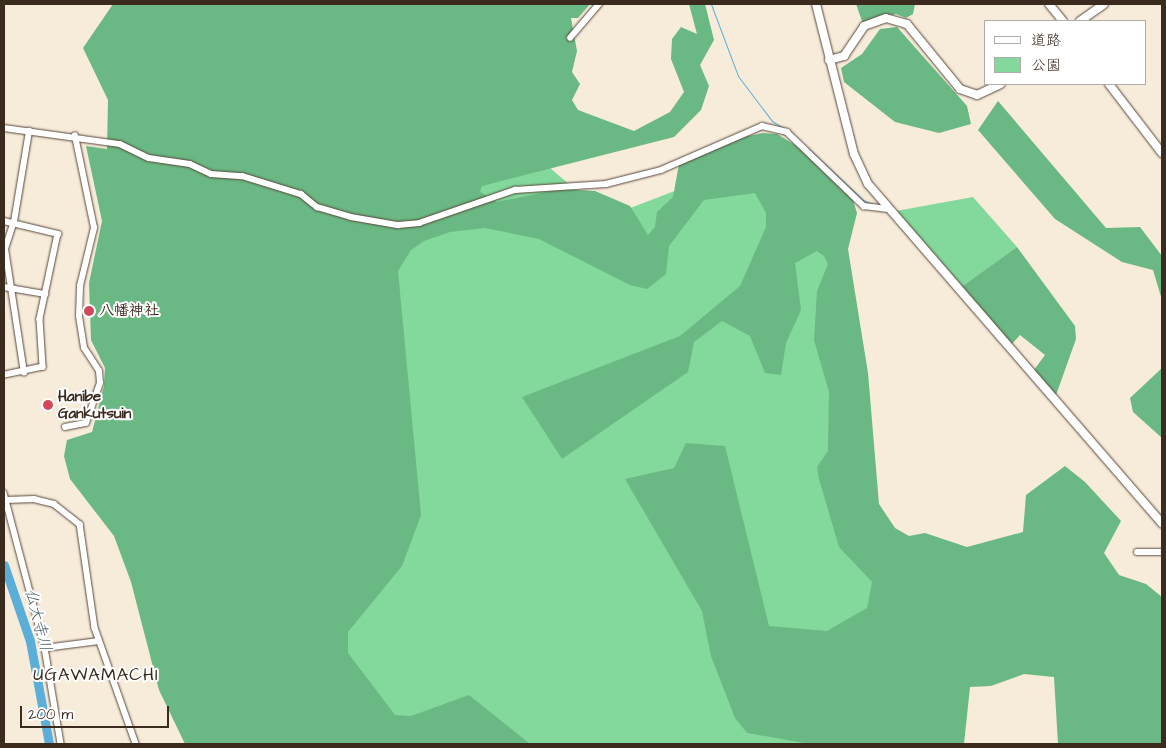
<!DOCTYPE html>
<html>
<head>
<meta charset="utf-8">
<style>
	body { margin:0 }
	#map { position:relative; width:1166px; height:748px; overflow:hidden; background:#f7ebda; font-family:"Architects Daughter","Klee One",sans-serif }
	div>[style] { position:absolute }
	.green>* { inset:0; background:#83d89b }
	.forest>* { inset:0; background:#6ab883 }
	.stream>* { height:1px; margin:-0.5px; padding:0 0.5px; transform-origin:0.5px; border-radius:0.5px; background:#5baed7 }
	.river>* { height:9px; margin:-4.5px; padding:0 4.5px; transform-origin:4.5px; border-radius:4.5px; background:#5baed7 }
	.roads { filter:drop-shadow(0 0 1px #57473a) drop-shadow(0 0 1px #57473a) }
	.minor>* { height:5.5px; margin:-2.75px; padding:0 2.75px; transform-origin:2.75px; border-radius:2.75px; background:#fff }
	.tertiary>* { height:8px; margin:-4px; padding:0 4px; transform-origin:4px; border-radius:4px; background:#fff }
	.dots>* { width:14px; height:14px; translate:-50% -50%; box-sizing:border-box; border:2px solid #fff; border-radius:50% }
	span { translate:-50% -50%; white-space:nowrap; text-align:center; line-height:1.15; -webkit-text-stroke:4px #fff; paint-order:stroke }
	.poi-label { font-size:15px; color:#3b2a1e; font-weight:700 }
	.left { translate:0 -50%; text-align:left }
	.water-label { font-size:16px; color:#485f68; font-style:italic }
	.quarter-label { font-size:18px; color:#3b2a1e; letter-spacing:1px }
	.frame { position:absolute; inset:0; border:5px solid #3b2a1e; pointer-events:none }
	.legend { position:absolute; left:984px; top:20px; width:162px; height:65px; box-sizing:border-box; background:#fff; border:1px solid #b1aaa5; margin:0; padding:6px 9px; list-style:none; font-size:15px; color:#3b2a1e }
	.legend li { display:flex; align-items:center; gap:10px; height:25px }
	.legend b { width:25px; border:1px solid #b1aaa5 }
	.scale { position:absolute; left:20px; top:706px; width:149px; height:22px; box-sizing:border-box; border:2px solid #3b2a1e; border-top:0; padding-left:6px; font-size:15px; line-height:18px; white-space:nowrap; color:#3b2a1e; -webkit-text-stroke:4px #fff; paint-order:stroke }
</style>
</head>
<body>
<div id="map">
	<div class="green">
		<i style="clip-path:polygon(776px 152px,835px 239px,878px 615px,751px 714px,887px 744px,281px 744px,181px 219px,534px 154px,607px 217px)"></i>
		<i style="clip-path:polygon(973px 197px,1017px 247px,961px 287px,896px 211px)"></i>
	</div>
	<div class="forest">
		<i style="clip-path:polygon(113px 4px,590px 4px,578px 18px,571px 18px,577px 51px,572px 72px,580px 84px,572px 100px,578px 110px,634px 131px,670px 112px,684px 92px,671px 59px,672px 39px,681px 27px,697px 34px,689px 4px,705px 4px,714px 40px,700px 65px,709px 86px,701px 110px,674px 137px,482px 186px,480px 192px,497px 202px,561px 189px,595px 191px,630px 206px,648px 235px,655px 227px,657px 212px,673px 197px,679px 164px,743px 137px,763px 133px,777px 134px,807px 152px,852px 197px,857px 213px,848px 249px,868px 373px,879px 504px,895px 528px,909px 536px,925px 533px,967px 547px,1023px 532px,1026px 495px,1065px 466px,1085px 482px,1121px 521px,1104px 553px,1119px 575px,1146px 584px,1162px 597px,1162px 744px,1058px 744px,1054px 677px,1024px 674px,991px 686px,970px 687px,964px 744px,810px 744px,747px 733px,735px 718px,711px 656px,702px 611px,625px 479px,674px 468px,686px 443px,725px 446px,769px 626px,827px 631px,867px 608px,872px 582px,839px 547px,819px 479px,817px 467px,828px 451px,829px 392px,814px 340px,817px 291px,828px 264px,824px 256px,817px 251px,795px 263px,801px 310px,786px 343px,781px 375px,765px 373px,750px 336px,722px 321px,694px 342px,688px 372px,562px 459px,522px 397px,680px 336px,740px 286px,766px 227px,766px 213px,755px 193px,704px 200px,669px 246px,666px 274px,647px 289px,630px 285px,539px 239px,485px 228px,450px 232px,424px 241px,411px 250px,398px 271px,421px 515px,402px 566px,348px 632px,348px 653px,395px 715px,411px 716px,469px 695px,530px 744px,185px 744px,159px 690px,131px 582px,114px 536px,70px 479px,64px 456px,67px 440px,92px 432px,104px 386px,105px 368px,91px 340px,89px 283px,102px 221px,86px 146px,107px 149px,108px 100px,83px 48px)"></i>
		<i style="clip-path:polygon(856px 4px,915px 4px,913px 14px,906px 18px,896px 14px,863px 24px)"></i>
		<i style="clip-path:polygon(897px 27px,967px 106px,971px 124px,939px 133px,895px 122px,844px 82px,841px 68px,862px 54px,880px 29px)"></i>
		<i style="clip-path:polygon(998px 101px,1106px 228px,1140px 227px,1162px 256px,1162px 300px,1153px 270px,1122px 262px,1055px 219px,978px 130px)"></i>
		<i style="clip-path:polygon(1017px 247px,1075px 326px,1076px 339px,1056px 395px,1034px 370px,1045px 355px,1020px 335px,1011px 345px,961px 287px)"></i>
		<i style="clip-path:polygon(1162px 368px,1162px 438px,1133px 412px,1130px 398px)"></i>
	</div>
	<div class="stream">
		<i style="left:711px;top:4px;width:77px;rotate:69.4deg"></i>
		<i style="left:738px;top:76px;width:56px;rotate:52.9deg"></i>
		<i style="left:772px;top:121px;width:25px;rotate:32deg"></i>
		<i style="left:808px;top:148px;width:76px;rotate:43.4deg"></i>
		<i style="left:863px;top:200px;width:10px;rotate:24deg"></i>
	</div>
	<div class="river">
		<i style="left:4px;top:565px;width:80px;rotate:71.1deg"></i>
		<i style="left:30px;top:641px;width:105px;rotate:79.5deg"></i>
	</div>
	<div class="roads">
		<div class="minor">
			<i style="left:570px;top:38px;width:45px;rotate:-49.5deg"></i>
			<i style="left:4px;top:128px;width:117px;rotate:7.9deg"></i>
			<i style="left:120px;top:144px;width:32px;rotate:26deg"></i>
			<i style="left:149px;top:158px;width:41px;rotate:8.3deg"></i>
			<i style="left:190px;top:164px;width:23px;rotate:25deg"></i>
			<i style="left:211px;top:174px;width:31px;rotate:4deg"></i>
			<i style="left:242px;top:176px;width:62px;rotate:17deg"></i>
			<i style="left:301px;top:194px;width:21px;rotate:39deg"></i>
			<i style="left:317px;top:207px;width:35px;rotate:16deg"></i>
			<i style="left:351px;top:217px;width:48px;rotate:9.7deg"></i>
			<i style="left:398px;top:225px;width:21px;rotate:-5deg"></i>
			<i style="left:419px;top:223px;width:102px;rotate:-19deg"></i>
			<i style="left:515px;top:190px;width:91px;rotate:-3.8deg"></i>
			<i style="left:606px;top:184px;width:57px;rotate:-14.3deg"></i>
			<i style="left:661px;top:170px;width:110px;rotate:-23.5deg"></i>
			<i style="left:762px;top:126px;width:26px;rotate:13deg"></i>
			<i style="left:787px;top:132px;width:107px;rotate:43.9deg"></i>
			<i style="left:864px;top:206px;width:24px;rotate:7deg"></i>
			<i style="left:4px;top:221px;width:56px;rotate:13.5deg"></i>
			<i style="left:58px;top:234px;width:87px;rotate:102deg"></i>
			<i style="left:40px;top:319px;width:48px;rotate:86.4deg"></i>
			<i style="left:43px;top:367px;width:40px;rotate:168deg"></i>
			<i style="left:4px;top:287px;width:42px;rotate:9.7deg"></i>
			<i style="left:24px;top:373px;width:125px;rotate:-98.7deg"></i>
			<i style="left:5px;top:249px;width:28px;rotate:-72deg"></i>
			<i style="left:14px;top:222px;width:92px;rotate:-80.6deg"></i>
			<i style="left:65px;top:427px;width:21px;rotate:-11deg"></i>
			<i style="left:86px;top:423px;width:42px;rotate:-70.7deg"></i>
			<i style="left:100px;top:383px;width:12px;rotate:-95deg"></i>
			<i style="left:99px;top:371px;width:27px;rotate:-123deg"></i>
			<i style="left:84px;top:348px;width:32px;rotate:-99deg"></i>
			<i style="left:79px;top:316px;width:30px;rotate:-88deg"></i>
			<i style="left:80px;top:286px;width:60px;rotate:-76.4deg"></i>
			<i style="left:94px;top:228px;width:94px;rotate:-101.7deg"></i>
			<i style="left:4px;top:493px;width:160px;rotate:75.2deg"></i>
			<i style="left:45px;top:648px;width:97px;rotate:80.5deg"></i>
			<i style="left:6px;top:500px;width:28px;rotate:-2deg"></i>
			<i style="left:34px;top:499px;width:21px;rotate:14deg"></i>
			<i style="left:54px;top:504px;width:33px;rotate:38deg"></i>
			<i style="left:80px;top:524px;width:105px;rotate:81.8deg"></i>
			<i style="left:95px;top:628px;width:123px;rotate:70.5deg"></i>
			<i style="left:1137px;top:552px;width:25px"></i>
			<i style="left:45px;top:648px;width:54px;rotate:-7.4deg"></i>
		</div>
		<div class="tertiary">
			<i style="left:816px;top:4px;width:155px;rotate:75.8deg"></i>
			<i style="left:854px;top:154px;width:33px;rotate:65deg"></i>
			<i style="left:868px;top:184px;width:449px;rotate:49.1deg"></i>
			<i style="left:1049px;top:4px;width:22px;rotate:51deg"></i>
			<i style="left:1080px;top:21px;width:29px;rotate:-35deg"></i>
			<i style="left:829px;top:60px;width:16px;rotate:-15deg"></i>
			<i style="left:844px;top:56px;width:36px;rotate:-56deg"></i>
			<i style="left:864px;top:26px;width:23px;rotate:-20deg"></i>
			<i style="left:886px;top:18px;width:22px;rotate:16deg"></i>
			<i style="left:907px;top:24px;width:84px;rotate:50.8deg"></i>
			<i style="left:960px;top:89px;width:18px;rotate:19deg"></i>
			<i style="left:977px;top:95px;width:26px;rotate:-25deg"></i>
			<i style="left:1109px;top:84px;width:87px;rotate:52.5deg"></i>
		</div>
	</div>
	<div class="dots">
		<i style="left:89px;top:311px;background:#d1495b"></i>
		<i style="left:48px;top:405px;background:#d1495b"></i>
	</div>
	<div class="poi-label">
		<span class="left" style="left:99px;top:311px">八幡神社</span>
		<span class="left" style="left:58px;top:405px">Hanibe<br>Gankutsuin</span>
	</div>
	<div class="water-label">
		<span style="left:38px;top:620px;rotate:75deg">仏大寺川</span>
	</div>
	<div class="quarter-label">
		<span style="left:96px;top:675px">UGAWAMACHI</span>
	</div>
	<div class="frame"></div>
	<ul class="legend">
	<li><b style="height:6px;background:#fff"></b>道路</li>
	<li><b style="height:14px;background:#83d89b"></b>公園</li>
	</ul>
	<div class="scale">200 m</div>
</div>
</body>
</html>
